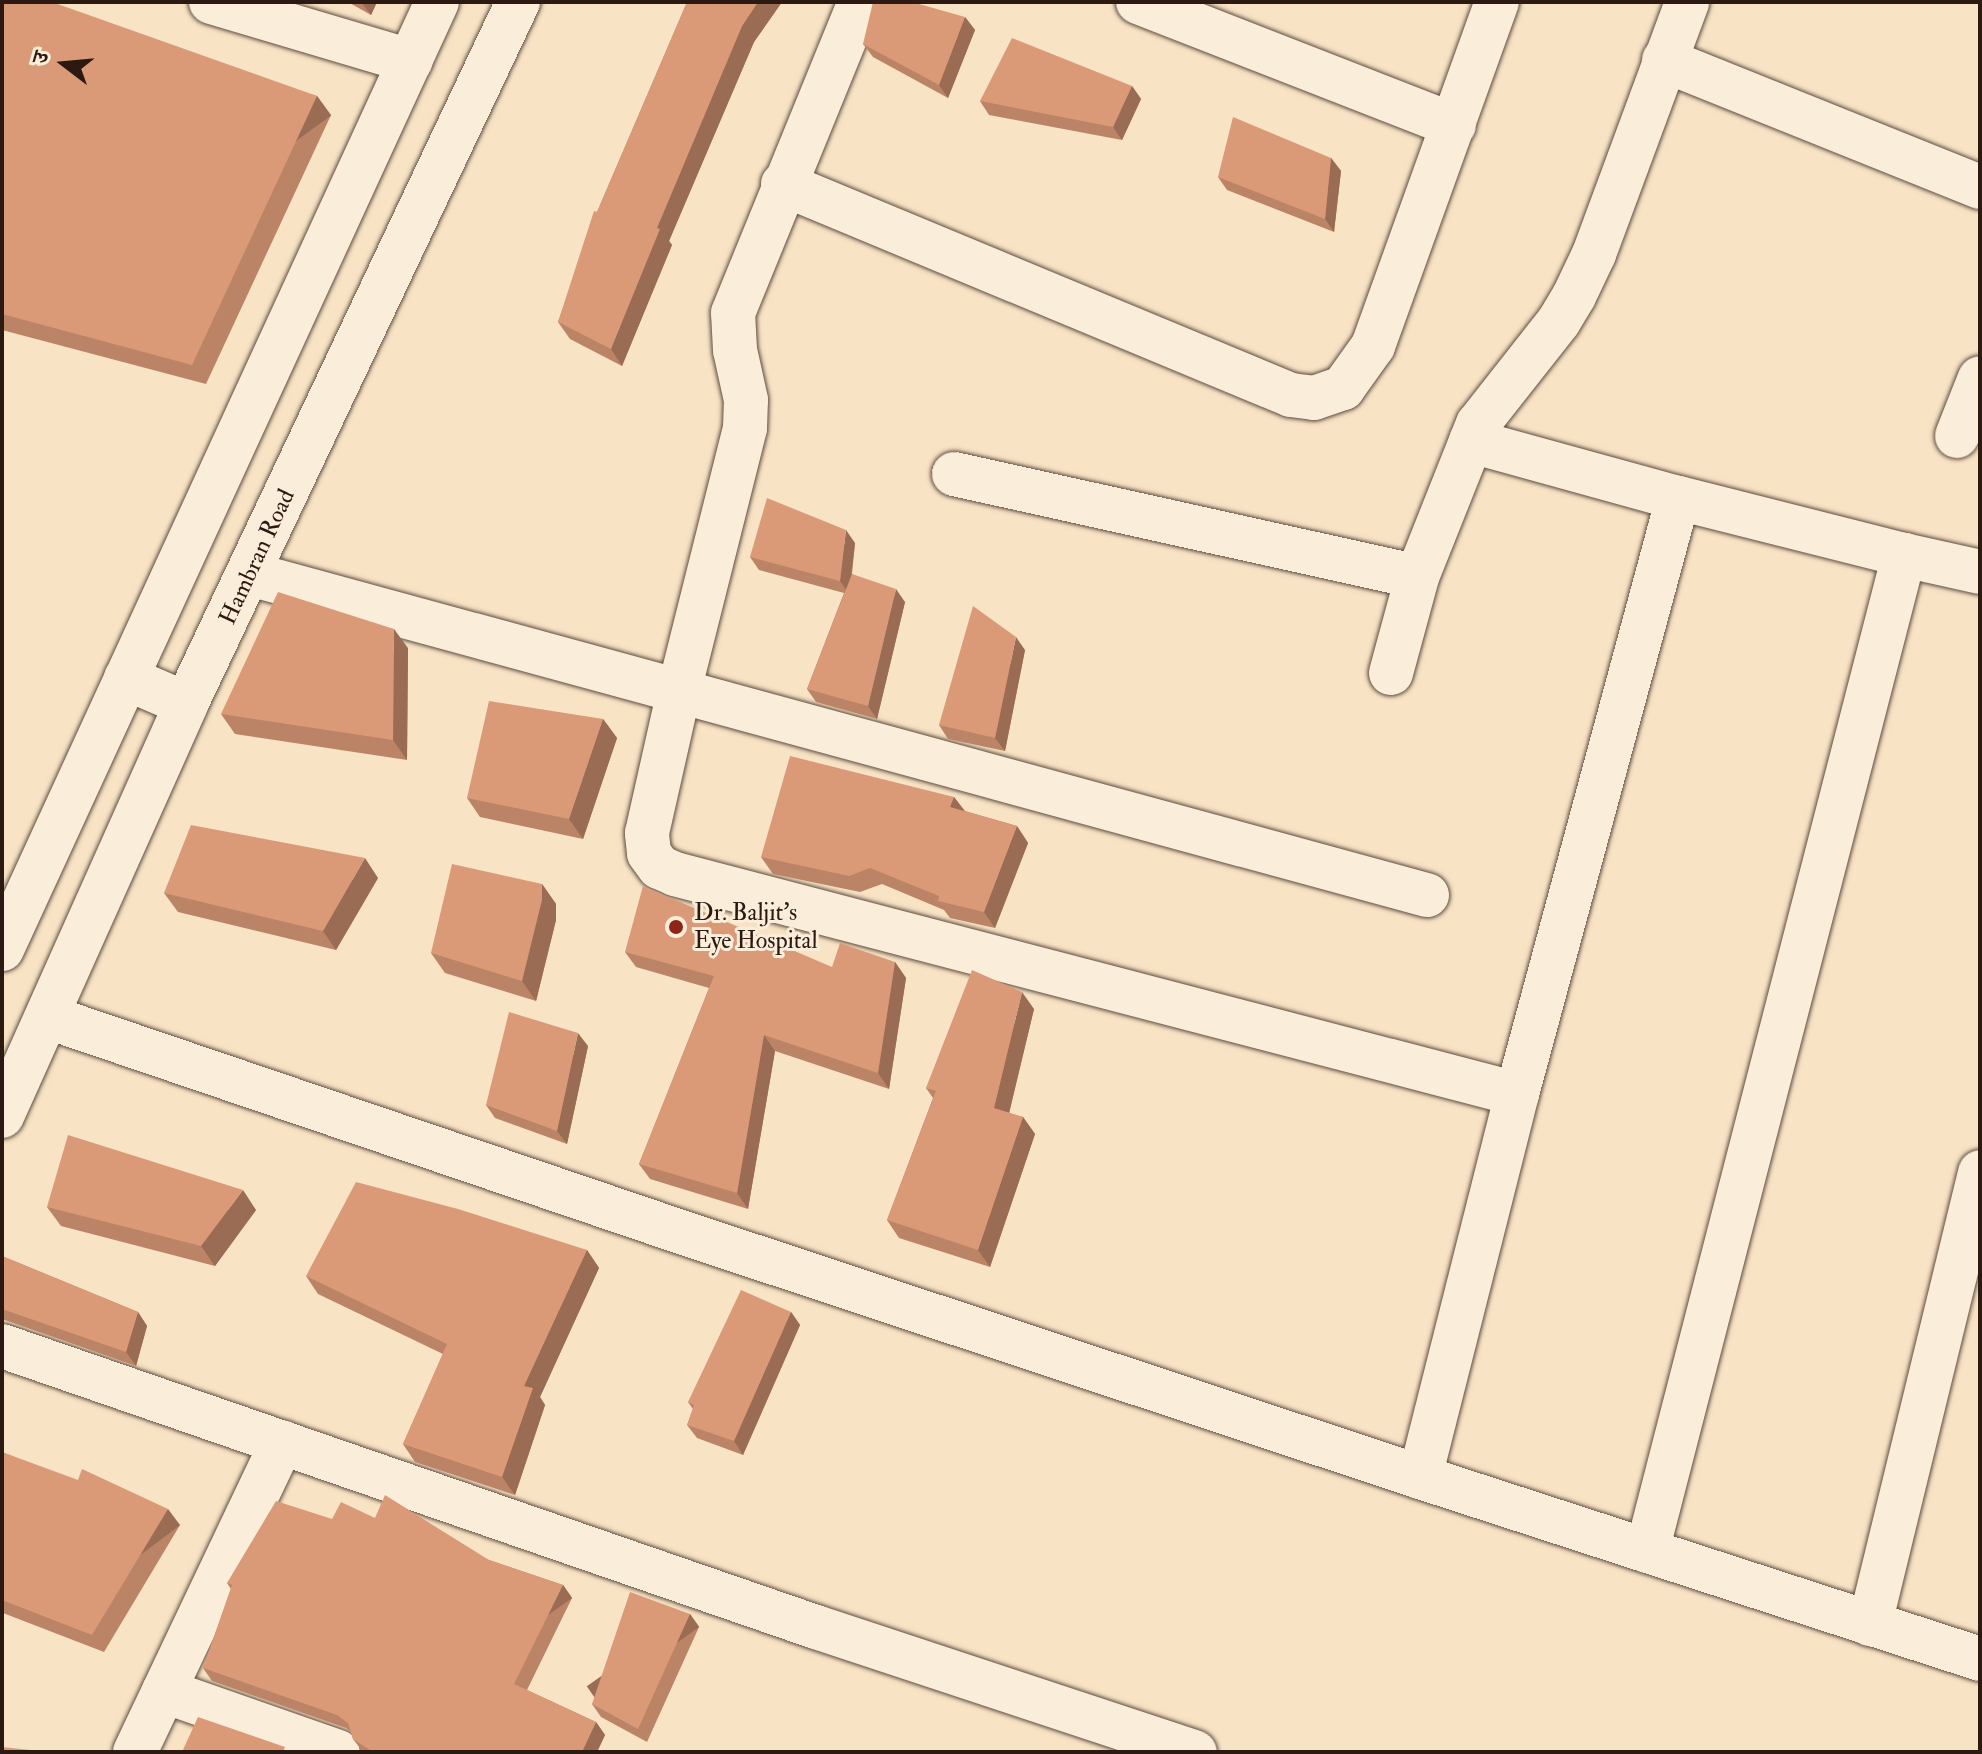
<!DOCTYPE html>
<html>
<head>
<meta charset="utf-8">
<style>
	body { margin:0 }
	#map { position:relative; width:1982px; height:1754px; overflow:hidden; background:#f8e3c5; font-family:"IM FELL Double Pica","Noto Serif Devanagari",serif }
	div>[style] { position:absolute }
	.roads { filter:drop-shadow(0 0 2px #5e4c3f) drop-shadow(0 0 2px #5e4c3f) }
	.minor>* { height:44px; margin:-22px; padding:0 22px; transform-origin:22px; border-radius:22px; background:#faedd9 }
	.secondary>* { height:44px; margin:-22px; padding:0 22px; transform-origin:22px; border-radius:22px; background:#faedd9 }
	.wall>* { inset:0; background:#bb8466 }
	.shaded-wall>* { inset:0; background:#996c53; transform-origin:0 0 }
	.building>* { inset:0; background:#da9a77 }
	.dots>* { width:22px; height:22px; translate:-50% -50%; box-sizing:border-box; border:4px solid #faedd9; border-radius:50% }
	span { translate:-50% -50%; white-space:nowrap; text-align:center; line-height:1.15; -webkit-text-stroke:6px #faedd9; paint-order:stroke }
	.street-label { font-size:24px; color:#2b1912 }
	.poi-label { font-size:24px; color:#2b1912 }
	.left { translate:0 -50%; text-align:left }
	.frame { position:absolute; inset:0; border:4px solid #2b1912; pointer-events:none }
	.north { position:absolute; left:24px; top:24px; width:80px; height:80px; -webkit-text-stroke:6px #faedd9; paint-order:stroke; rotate:286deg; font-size:22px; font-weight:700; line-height:32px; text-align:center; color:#2b1912 }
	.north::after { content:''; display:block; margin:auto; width:28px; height:36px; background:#2b1912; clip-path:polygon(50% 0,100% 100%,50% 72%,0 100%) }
</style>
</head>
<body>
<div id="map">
	<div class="roads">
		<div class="minor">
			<i style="left:211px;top:2px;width:208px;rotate:16.5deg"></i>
			<i style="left:1138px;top:2px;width:339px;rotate:21.3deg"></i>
			<i style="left:1664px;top:60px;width:341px;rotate:21.9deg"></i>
			<i style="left:783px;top:184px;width:550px;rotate:22.56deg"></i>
			<i style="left:1291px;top:395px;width:23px;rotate:7deg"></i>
			<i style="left:1314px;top:398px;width:31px;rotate:-19deg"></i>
			<i style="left:1343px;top:388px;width:52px;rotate:-54.5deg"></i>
			<i style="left:1373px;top:346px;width:366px;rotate:-70.2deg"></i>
			<i style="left:1957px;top:436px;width:62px;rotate:-68.4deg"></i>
			<i style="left:1471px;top:441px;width:215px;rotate:15.4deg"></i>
			<i style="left:1678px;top:498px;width:617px;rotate:105.12deg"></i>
			<i style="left:954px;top:474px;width:474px;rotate:12.5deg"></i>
			<i style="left:1904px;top:555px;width:78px;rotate:12.6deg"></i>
			<i style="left:250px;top:574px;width:1220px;rotate:15.26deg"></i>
			<i style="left:1391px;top:673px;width:99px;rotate:-74.8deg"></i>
			<i style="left:1417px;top:577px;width:165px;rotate:-68.3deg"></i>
			<i style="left:1478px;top:424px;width:131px;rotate:-51.8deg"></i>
			<i style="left:1559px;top:321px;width:29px;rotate:-59deg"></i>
			<i style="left:1574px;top:296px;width:47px;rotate:-64.5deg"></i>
			<i style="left:1594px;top:254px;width:269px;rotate:-69.7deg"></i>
			<i style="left:126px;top:678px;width:65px;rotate:23.4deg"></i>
			<i style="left:48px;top:1017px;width:665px;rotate:18.76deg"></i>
			<i style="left:678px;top:1231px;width:782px;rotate:18.34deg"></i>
			<i style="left:1420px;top:1477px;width:395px;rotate:-75.8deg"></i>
			<i style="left:1517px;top:1094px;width:870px;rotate:-165.36deg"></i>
			<i style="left:675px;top:874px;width:17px;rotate:-156deg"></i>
			<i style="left:659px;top:867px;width:17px;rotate:-126deg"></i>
			<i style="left:649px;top:853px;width:20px;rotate:-96deg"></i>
			<i style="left:647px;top:833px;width:146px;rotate:-77.3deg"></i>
			<i style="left:679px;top:691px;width:271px;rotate:-75.9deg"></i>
			<i style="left:745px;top:428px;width:28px;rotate:-88deg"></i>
			<i style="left:746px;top:400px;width:51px;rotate:-102.4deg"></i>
			<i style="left:735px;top:350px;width:37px;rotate:-93deg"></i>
			<i style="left:733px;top:313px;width:336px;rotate:-67.8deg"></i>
			<i style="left:2px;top:1346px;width:861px;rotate:19.05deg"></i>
			<i style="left:816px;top:1627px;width:399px;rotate:18.3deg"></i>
			<i style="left:1420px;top:1477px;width:589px;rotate:18deg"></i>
			<i style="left:1647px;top:1551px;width:1029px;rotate:-75.53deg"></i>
			<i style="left:1904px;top:555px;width:233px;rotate:-165.8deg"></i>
			<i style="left:1870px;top:1624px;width:465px;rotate:-76.3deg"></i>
			<i style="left:164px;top:1691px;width:184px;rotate:19.3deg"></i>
			<i style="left:135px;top:1752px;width:343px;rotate:-64.6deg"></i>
		</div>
		<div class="secondary">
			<i style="left:2px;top:949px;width:1042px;rotate:-65.33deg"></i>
			<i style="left:2px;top:1116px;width:451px;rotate:-65.9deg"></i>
			<i style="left:186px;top:704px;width:777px;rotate:-64.69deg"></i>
		</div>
	</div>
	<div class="wall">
		<i style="clip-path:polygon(2px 2px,317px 96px,331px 115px,206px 384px,2px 330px)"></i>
		<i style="clip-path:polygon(348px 2px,377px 2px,371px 15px)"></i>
		<i style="clip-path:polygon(687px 2px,782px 2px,754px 42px,669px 241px,672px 245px,622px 366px,570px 339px,558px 322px,597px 212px)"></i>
		<i style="clip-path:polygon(965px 17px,975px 30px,948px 98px,873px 57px,863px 44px)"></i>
		<i style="clip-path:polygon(1132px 86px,1141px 99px,1122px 140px,989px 115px,980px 101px)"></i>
		<i style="clip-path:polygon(1331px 158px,1341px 171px,1334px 232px,1227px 190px,1218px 177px)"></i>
		<i style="clip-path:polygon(855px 543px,852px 574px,905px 602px,877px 719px,816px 702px,807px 689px,844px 593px,759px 570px,750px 557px)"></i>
		<i style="clip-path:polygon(408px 648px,407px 760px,235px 734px,221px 714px)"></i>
		<i style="clip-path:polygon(1025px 650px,1005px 751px,948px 739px,939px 725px)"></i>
		<i style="clip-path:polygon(603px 719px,617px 738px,583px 839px,480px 817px,467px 798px)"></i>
		<i style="clip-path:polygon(954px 797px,965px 811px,1017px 826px,1028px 843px,995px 928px,950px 918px,944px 910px,882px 884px,860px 892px,773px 874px,761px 857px)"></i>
		<i style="clip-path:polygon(378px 878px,336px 950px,178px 912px,164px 893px)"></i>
		<i style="clip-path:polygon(542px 884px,556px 904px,556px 920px,536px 1001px,445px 973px,431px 953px)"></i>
		<i style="clip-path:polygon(625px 952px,832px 967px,895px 962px,906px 978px,889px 1089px,775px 1051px,748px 1209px,650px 1179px,639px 1164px,709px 988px,636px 967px)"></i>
		<i style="clip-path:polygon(1034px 1009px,1009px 1113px,1023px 1117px,1035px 1134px,990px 1267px,899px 1238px,887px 1220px,933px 1098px,926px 1088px)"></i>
		<i style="clip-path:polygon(588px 1046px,567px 1144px,495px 1118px,486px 1105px)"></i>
		<i style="clip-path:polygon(47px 1207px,256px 1210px,215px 1266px,61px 1226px)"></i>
		<i style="clip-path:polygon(587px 1250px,599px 1268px,540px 1397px,545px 1405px,515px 1495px,415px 1462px,403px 1444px,443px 1354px,318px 1294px,306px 1276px)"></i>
		<i style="clip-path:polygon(2px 1256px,138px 1312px,147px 1326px,136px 1366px,2px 1319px)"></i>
		<i style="clip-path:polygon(791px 1312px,800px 1325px,743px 1455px,697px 1438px,687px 1425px,693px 1409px,688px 1402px)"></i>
		<i style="clip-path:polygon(2px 1452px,180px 1525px,104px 1652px,3px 1613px,2px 1613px)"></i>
		<i style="clip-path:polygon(375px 1518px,489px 1560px,563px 1585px,572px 1598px,527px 1690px,596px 1722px,605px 1735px,597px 1752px,363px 1752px,353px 1739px,351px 1732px,346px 1728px,212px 1681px,203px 1668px,231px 1589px,227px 1583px,332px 1519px)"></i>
		<i style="clip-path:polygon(690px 1614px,699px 1627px,647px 1742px,601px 1717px,592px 1704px)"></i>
	</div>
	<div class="shaded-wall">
		<i style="clip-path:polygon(361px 2px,377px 2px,371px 15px)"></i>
		<i style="clip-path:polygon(758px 2px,782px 2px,754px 42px,669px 241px,672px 245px,622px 366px,611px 349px,657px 228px,742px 26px)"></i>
		<i style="clip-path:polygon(965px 17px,975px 30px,948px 98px,939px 85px)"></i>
		<i style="clip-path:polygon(1132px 86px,1141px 99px,1122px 140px,1113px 127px)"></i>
		<i style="left:317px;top:96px;width:24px;height:297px;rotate:54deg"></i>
		<i style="clip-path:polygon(1331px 158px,1341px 171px,1334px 232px,1325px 219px)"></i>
		<i style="clip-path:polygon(846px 530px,855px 543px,849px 594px,840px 581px)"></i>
		<i style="clip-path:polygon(896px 589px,905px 602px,877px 719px,868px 706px)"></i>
		<i style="clip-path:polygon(394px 629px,408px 648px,407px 760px,393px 740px)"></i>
		<i style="clip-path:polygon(1016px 637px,1025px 650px,1005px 751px,995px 738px)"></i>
		<i style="clip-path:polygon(603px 719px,617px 738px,583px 839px,569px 819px)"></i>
		<i style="clip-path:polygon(954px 797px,966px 813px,950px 807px)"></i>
		<i style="clip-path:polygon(1017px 826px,1028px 843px,995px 928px,984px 912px)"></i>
		<i style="clip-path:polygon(365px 858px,378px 878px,336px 950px,323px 931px)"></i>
		<i style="clip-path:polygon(542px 884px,556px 904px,556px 920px,536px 1001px,522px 981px)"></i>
		<i style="clip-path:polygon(895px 962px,906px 978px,889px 1089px,878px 1073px)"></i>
		<i style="clip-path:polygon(1022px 992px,1034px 1009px,1006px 1126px,994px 1108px)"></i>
		<i style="clip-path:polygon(578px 1033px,588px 1046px,567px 1144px,557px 1131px)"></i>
		<i style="clip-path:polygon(764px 1035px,775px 1051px,748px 1209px,737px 1193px)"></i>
		<i style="clip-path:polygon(1023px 1117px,1035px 1134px,990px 1267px,978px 1250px)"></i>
		<i style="clip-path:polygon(243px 1190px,256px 1210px,215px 1266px,201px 1246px)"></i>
		<i style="clip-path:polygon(587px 1250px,599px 1268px,540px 1397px,545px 1405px,515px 1495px,502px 1477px,524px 1386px)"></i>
		<i style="clip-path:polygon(138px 1312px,147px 1326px,136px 1366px,126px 1352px)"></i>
		<i style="clip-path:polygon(791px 1312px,800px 1325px,743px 1455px,734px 1441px)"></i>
		<i style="left:168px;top:1509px;width:20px;height:147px;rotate:53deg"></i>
		<i style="left:563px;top:1585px;width:16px;height:110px;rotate:55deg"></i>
		<i style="left:690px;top:1614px;width:16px;height:126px;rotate:55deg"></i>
		<i style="clip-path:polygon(596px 1722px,605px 1735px,597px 1752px,582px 1752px)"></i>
	</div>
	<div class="building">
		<i style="clip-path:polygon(2px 2px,52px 2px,317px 96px,192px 365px,2px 314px)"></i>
		<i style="clip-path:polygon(687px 2px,758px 2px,742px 26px,657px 228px,660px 229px,611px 349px,558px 322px,594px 211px,597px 212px)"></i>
		<i style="clip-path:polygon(873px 2px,912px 2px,965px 17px,939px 85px,863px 44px)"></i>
		<i style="clip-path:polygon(1012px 38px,1132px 86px,1113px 127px,980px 101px)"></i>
		<i style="clip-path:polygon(1233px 117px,1331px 158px,1325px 219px,1218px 177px)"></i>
		<i style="clip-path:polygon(767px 498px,846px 530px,840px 581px,750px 557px)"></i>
		<i style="clip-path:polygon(852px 574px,896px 589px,868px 706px,807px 689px)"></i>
		<i style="clip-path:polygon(278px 592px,394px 629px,393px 740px,221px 714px)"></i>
		<i style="clip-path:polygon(973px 606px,1016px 637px,995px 738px,939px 725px)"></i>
		<i style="clip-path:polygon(489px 701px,603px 719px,569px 819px,467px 798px)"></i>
		<i style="clip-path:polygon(790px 756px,954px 797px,950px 807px,1017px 826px,984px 912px,938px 901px,939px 896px,870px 868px,849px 876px,761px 857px)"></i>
		<i style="clip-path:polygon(191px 825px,365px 858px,323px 931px,164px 893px)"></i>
		<i style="clip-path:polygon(452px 864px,542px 884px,542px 900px,522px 981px,431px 953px)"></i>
		<i style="clip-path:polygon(643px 886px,832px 967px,840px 943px,895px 962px,878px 1073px,764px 1035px,737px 1193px,639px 1164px,714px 976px,625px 952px)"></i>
		<i style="clip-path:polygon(972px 970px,1022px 992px,994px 1108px,1023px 1117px,978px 1250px,887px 1220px,936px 1091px,926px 1088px)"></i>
		<i style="clip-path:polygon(509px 1012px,578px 1033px,557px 1131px,486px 1105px)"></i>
		<i style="clip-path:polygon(68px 1135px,243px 1190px,201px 1246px,47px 1207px)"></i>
		<i style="clip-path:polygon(356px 1182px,458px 1209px,587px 1250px,524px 1386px,533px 1388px,502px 1477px,403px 1444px,447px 1344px,306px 1276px)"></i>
		<i style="clip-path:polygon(2px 1256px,138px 1312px,126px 1352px,2px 1309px)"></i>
		<i style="clip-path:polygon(741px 1290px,791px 1312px,734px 1441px,687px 1425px,694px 1405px,688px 1402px)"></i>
		<i style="clip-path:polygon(2px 1452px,78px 1480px,82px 1469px,168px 1509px,92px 1635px,2px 1600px)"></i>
		<i style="clip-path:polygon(385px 1495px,489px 1560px,563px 1585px,514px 1684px,596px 1722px,582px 1752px,373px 1752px,353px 1739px,348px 1723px,337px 1715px,203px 1668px,232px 1585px,227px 1583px,276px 1501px,332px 1519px,341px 1502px,375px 1518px)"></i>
		<i style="clip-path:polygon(630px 1592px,690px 1614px,638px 1729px,592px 1704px)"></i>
		<i style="clip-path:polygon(198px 1717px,285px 1747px,283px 1752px,182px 1752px)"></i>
		<i style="clip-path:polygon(2px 1747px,49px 1752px,2px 1752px)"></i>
	</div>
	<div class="dots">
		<i style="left:676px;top:927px;background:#8f2418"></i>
	</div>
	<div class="street-label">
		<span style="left:257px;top:557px;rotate:-65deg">Hambran Road</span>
	</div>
	<div class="poi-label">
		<span class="left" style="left:694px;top:927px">Dr. Baljit's<br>Eye Hospital</span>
	</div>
	<div class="frame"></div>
	<div class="north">उ</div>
</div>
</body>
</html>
